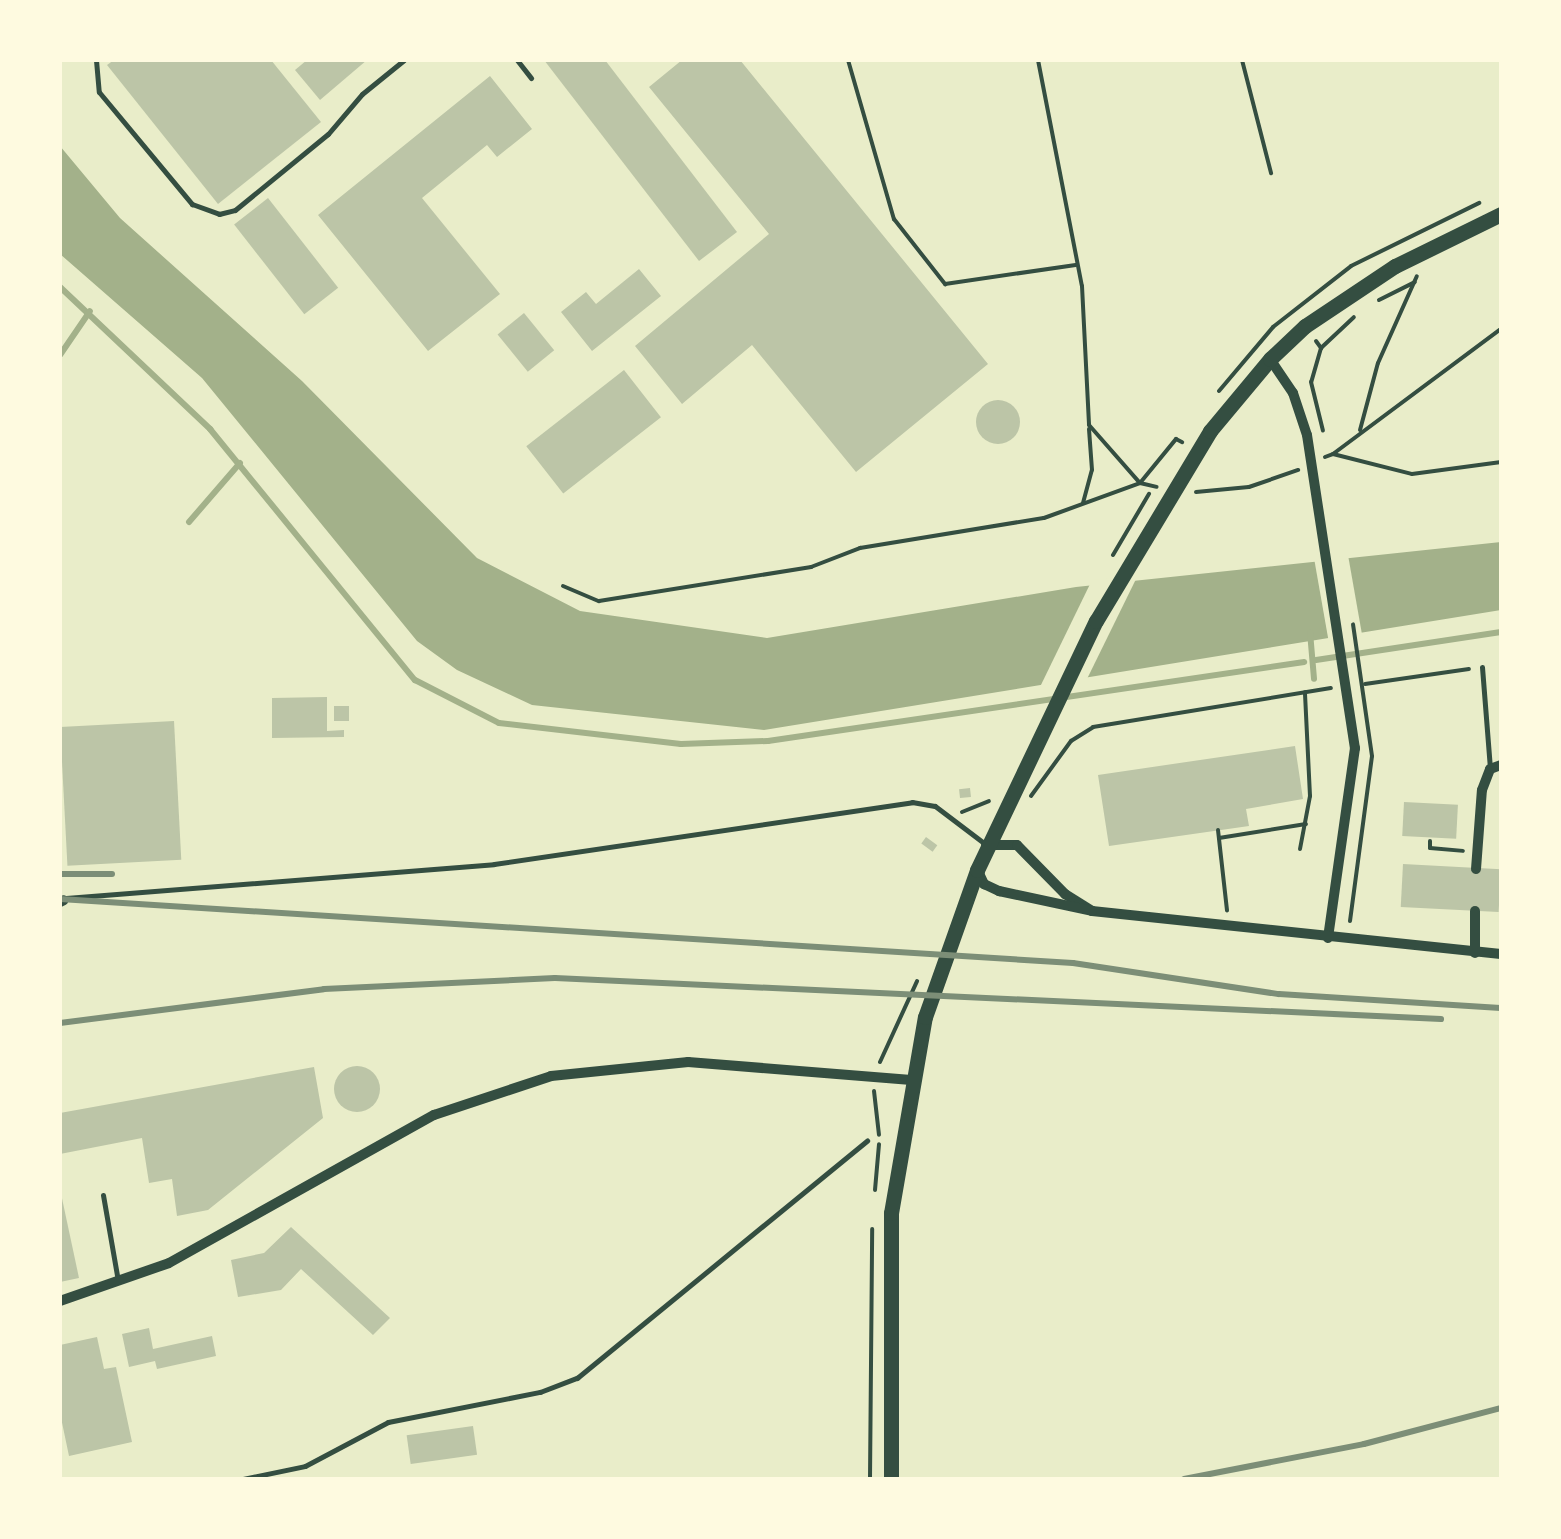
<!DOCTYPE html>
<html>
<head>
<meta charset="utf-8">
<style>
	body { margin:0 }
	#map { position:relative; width:1561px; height:1539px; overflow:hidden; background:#e9edc9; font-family:Lora,serif }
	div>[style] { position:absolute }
	.water>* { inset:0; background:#a3b18a }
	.pier>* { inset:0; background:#e9edc9; transform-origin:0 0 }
	.stream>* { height:6px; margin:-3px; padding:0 3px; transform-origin:3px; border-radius:3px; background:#a3b18a }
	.building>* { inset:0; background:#bcc5a7; transform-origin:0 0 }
	.round { border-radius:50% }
	.path>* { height:4px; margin:-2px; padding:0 2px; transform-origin:2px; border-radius:2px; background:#344e41 }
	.service>* { height:5px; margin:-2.5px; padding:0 2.5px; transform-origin:2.5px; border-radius:2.5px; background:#344e41 }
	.minor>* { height:10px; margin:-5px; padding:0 5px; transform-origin:5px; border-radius:5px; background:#344e41 }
	.secondary>* { height:15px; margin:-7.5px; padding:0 7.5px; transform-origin:7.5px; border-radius:7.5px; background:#344e41 }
	.rail>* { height:6px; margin:-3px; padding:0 3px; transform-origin:3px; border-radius:3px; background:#7c8e77 }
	span { translate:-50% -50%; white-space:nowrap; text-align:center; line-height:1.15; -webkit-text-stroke:10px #fefae0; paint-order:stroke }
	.frame { position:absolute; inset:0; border:62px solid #fefae0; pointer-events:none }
</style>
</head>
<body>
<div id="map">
	<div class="water">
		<i style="clip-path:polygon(60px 146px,120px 218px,302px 381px,477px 558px,580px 611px,767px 638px,1076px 587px,1501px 542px,1501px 610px,764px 730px,532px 705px,457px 670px,417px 641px,202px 378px,60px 254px)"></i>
	</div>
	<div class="pier">
		<i style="left:1348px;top:555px;width:82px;height:34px;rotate:80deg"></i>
		<i style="clip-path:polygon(1138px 575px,1086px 681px,1039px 689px,1092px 580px)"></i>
	</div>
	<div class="stream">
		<i style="left:60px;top:287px;width:207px;rotate:43.4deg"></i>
		<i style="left:210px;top:429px;width:324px;rotate:50.8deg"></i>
		<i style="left:415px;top:680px;width:94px;rotate:27.1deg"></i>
		<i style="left:499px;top:723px;width:183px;rotate:6.6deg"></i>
		<i style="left:681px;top:744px;width:87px;rotate:-2deg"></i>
		<i style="left:768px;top:741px;width:542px;rotate:-8.38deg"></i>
		<i style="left:60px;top:355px;width:53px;rotate:-55.7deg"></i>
		<i style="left:189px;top:522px;width:78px;rotate:-49.2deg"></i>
		<i style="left:1310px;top:632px;width:47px;rotate:85.1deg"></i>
		<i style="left:1316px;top:660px;width:187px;rotate:-8.6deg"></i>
	</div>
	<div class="building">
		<i style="clip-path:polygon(114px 60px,271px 60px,321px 122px,218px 204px,107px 65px)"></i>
		<i style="clip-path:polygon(307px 60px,367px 60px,320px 100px,295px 70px)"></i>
		<i style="clip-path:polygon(544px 60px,605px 60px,737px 232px,699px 261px)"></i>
		<i style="clip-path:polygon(682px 60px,740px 60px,988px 364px,856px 472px,752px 345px,682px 404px,635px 346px,769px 234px,649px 87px)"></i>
		<i style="clip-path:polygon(490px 76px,532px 129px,497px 157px,487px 145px,422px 198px,500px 294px,428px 351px,318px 215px)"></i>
		<i style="left:268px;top:198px;width:114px;height:43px;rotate:52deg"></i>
		<i style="clip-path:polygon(639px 269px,661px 296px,592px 351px,561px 312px,586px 292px,596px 304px)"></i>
		<i style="left:524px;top:313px;width:48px;height:34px;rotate:51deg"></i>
		<i style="left:624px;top:370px;width:60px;height:124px;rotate:52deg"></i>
		<i class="round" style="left:976px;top:400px;width:44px;height:44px"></i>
		<i style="clip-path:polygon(327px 697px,327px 731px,344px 730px,344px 737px,272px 738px,272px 698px)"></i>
		<i style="left:334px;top:706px;width:15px;height:15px"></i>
		<i style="left:174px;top:721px;width:139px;height:114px;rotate:87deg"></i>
		<i style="clip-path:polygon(1295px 746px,1303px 799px,1246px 809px,1249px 826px,1109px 846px,1098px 775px)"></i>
		<i style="left:970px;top:788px;width:9px;height:11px;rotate:84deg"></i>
		<i style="left:1404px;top:802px;width:54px;height:34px;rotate:3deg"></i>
		<i style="left:926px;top:837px;width:14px;height:8px;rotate:36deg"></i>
		<i style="left:1403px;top:864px;width:98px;height:43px;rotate:3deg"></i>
		<i class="round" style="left:334px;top:1066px;width:46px;height:46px"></i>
		<i style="clip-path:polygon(314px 1067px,323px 1118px,208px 1210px,177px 1216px,172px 1179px,149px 1183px,142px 1138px,60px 1154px,60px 1113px)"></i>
		<i style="clip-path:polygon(60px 1189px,79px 1278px,60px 1282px)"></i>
		<i style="clip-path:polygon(291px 1227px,390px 1318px,373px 1335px,301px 1269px,281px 1290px,238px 1297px,231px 1260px,264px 1253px)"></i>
		<i style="clip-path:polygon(149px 1328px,153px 1349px,212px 1336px,216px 1356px,157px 1369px,155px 1361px,129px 1367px,122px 1334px)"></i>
		<i style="clip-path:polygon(97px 1337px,104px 1369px,116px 1367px,132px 1442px,69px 1456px,60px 1413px,60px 1345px)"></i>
		<i style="left:473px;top:1426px;width:29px;height:67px;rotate:82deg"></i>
	</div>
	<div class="path">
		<i style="left:848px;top:60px;width:166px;rotate:73.9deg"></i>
		<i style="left:894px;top:219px;width:83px;rotate:51.9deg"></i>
		<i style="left:945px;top:284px;width:132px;rotate:-8.3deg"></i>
		<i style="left:1038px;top:60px;width:230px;rotate:79deg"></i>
		<i style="left:1082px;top:286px;width:139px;rotate:87.1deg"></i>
		<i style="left:1089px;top:425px;width:77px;rotate:48.7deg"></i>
		<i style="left:1140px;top:483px;width:57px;rotate:-50.7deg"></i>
		<i style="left:1176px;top:439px;width:7px;rotate:27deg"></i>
		<i style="left:1242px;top:60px;width:117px;rotate:75.6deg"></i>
		<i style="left:1379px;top:300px;width:40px;rotate:-26.6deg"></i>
		<i style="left:1316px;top:341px;width:9px;rotate:54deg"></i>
		<i style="left:1321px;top:348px;width:35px;rotate:106deg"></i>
		<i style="left:1311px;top:382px;width:50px;rotate:76.2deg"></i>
		<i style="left:1321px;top:348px;width:45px;rotate:-43.2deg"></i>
		<i style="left:1219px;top:391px;width:84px;rotate:-49.8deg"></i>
		<i style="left:1273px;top:327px;width:99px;rotate:-38deg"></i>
		<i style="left:1351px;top:266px;width:143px;rotate:-26.2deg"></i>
		<i style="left:1360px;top:430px;width:69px;rotate:-75deg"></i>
		<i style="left:1378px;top:363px;width:95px;rotate:-65.9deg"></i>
		<i style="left:1333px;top:454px;width:209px;rotate:-36.7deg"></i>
		<i style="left:1325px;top:457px;width:9px;rotate:-21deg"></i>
		<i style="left:1333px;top:454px;width:81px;rotate:14.2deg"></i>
		<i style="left:1412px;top:474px;width:90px;rotate:-7.7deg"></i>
		<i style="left:1196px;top:492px;width:53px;rotate:-5.4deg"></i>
		<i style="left:1249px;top:487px;width:52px;rotate:-19.1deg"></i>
		<i style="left:1083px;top:503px;width:34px;rotate:-75deg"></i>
		<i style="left:1092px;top:470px;width:41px;rotate:-94.2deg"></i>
		<i style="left:1113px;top:555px;width:71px;rotate:-59.5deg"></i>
		<i style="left:563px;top:586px;width:39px;rotate:23deg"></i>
		<i style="left:599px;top:601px;width:215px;rotate:-9.1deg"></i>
		<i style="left:811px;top:567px;width:53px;rotate:-21.2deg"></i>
		<i style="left:860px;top:548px;width:186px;rotate:-9.3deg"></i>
		<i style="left:1044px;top:518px;width:102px;rotate:-20deg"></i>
		<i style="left:1140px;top:483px;width:17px;rotate:13deg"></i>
		<i style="left:1365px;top:684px;width:105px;rotate:-8.2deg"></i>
		<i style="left:1031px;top:796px;width:68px;rotate:-54deg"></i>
		<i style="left:1071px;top:741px;width:26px;rotate:-32deg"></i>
		<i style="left:1093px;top:727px;width:241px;rotate:-9.3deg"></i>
		<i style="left:962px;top:812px;width:29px;rotate:-22deg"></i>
		<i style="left:1218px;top:830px;width:81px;rotate:83.6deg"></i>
		<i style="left:1219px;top:838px;width:88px;rotate:-9.1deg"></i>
		<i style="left:1430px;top:841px;width:7px;rotate:90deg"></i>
		<i style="left:1430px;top:848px;width:33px;rotate:5deg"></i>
		<i style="left:1300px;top:849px;width:54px;rotate:-79.3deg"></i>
		<i style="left:1310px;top:796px;width:104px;rotate:-92.8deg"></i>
		<i style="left:1350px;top:921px;width:166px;rotate:-82.4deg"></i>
		<i style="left:1372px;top:756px;width:133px;rotate:-98.2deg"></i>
		<i style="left:880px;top:1062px;width:89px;rotate:-65.4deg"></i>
		<i style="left:874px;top:1091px;width:44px;rotate:83.5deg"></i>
		<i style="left:875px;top:1190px;width:46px;rotate:-85deg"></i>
		<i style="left:870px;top:1479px;width:250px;rotate:-89.5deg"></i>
	</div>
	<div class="service">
		<i style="left:96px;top:60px;width:32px;rotate:85deg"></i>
		<i style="left:99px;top:92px;width:146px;rotate:50.3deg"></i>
		<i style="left:192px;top:204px;width:29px;rotate:20deg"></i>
		<i style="left:219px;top:214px;width:16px;rotate:-14deg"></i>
		<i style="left:235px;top:210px;width:120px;rotate:-39.3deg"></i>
		<i style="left:328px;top:134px;width:52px;rotate:-49.6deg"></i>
		<i style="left:362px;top:94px;width:54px;rotate:-39deg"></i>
		<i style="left:517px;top:60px;width:23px;rotate:52deg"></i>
		<i style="left:1482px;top:667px;width:102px;rotate:85.5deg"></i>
		<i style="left:66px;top:898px;width:429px;rotate:-4.5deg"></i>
		<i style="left:494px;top:864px;width:423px;rotate:-8.4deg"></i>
		<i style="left:912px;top:802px;width:23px;rotate:10deg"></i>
		<i style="left:935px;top:806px;width:63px;rotate:37.2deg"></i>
		<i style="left:103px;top:1195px;width:87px;rotate:80.1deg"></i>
		<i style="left:243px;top:1479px;width:63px;rotate:-11.8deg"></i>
		<i style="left:305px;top:1466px;width:94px;rotate:-27.9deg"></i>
		<i style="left:388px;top:1422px;width:155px;rotate:-11.2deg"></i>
		<i style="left:540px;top:1392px;width:40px;rotate:-21deg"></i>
		<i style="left:577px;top:1378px;width:375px;rotate:-39.3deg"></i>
	</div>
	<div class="minor">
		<i style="left:1270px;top:359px;width:41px;rotate:55.9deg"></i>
		<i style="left:1293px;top:393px;width:44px;rotate:71.6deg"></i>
		<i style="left:1307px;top:435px;width:317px;rotate:81.3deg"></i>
		<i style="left:1355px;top:748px;width:192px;rotate:98.1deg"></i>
		<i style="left:986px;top:845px;width:31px"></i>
		<i style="left:1017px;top:845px;width:69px;rotate:45.6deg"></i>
		<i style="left:1065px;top:894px;width:32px;rotate:32deg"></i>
		<i style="left:1092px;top:911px;width:411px;rotate:6deg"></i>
		<i style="left:977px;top:869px;width:17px;rotate:65deg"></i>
		<i style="left:984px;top:884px;width:17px;rotate:25deg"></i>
		<i style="left:999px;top:891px;width:95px;rotate:12.1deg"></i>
		<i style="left:1476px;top:869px;width:79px;rotate:-85.7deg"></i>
		<i style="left:1482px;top:790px;width:22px;rotate:-69deg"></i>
		<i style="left:1490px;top:769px;width:12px;rotate:-20deg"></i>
		<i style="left:60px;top:902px;width:4px;rotate:-27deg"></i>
		<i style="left:1475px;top:953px;width:42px;rotate:-90deg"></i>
		<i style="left:60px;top:1301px;width:115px;rotate:-19.2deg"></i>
		<i style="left:169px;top:1263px;width:304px;rotate:-29.2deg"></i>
		<i style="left:434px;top:1115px;width:123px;rotate:-18.4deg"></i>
		<i style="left:551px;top:1076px;width:138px;rotate:-5.8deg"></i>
		<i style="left:688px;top:1062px;width:224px;rotate:4.6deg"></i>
	</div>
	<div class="secondary">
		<i style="left:891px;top:1479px;width:266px;rotate:-90deg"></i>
		<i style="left:891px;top:1213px;width:199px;rotate:-80.2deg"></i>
		<i style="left:925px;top:1017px;width:156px;rotate:-70.5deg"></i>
		<i style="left:977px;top:870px;width:276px;rotate:-64.5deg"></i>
		<i style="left:1096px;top:621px;width:222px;rotate:-59deg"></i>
		<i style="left:1210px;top:431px;width:94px;rotate:-50.2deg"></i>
		<i style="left:1270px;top:359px;width:48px;rotate:-43.3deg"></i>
		<i style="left:1305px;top:326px;width:108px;rotate:-33.7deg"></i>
		<i style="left:1395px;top:266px;width:118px;rotate:-26.1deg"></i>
	</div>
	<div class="rail">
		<i style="left:60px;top:874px;width:52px"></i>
		<i style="left:60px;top:899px;width:1015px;rotate:3.62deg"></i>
		<i style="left:1073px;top:963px;width:208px;rotate:8.6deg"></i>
		<i style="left:1279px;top:994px;width:222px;rotate:3.6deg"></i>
		<i style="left:60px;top:1023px;width:266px;rotate:-7.3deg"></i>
		<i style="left:324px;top:989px;width:231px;rotate:-2.7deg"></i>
		<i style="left:555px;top:978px;width:887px;rotate:2.65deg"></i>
		<i style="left:1184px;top:1479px;width:183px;rotate:-11deg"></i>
		<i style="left:1364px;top:1444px;width:142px;rotate:-14.7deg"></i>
	</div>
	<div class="frame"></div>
</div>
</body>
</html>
